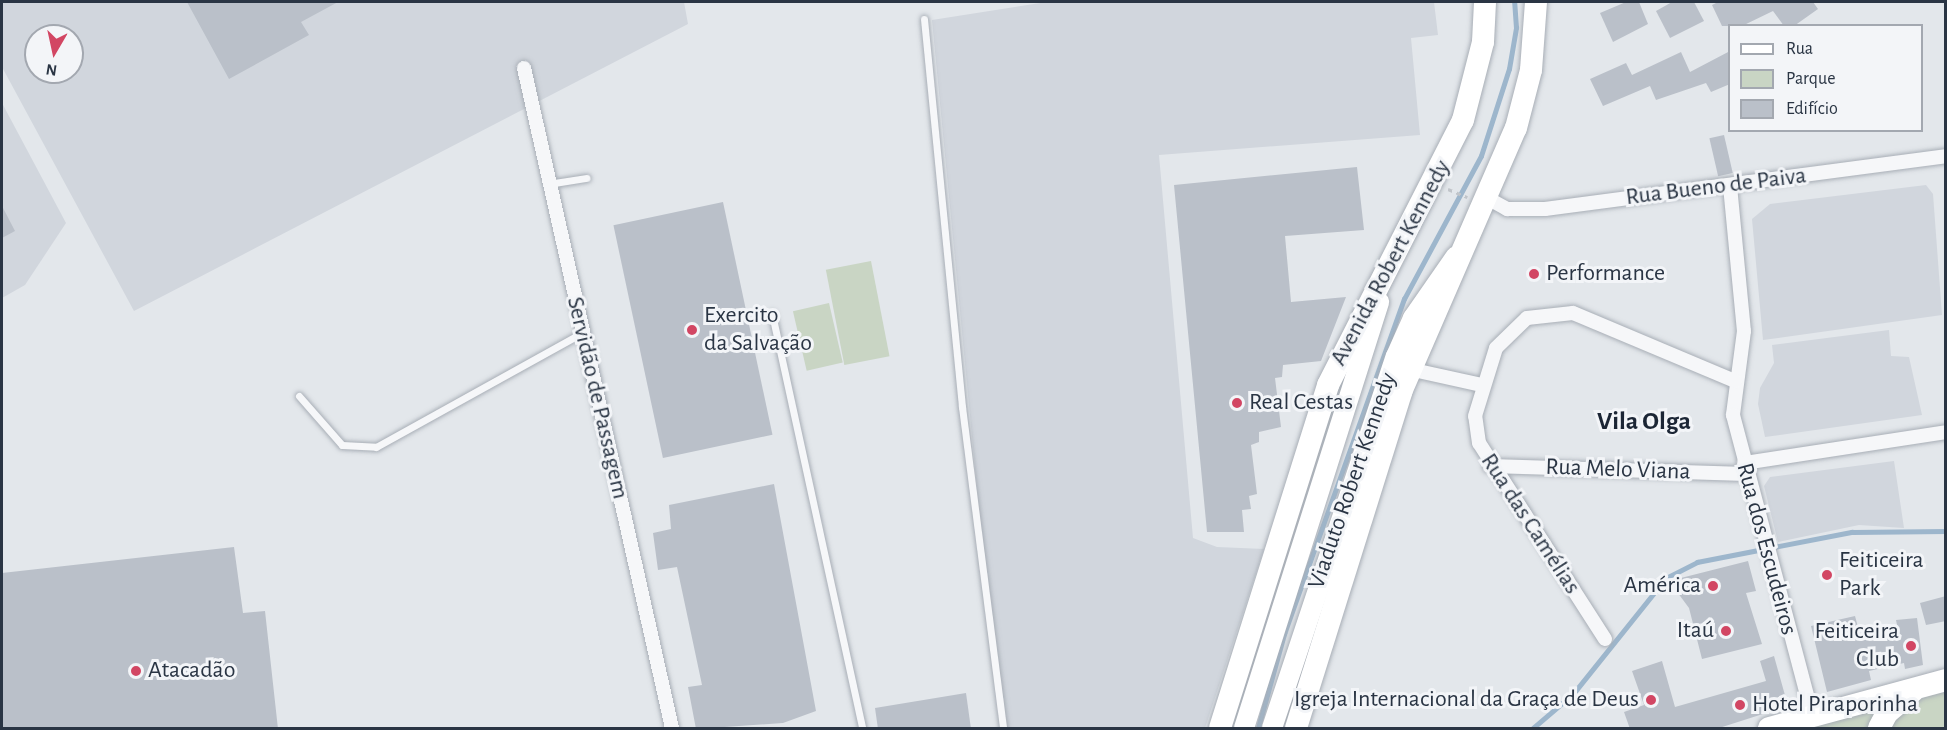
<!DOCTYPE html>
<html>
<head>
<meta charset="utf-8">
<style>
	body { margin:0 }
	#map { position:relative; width:1947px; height:730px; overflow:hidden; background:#e3e7eb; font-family:"Alegreya Sans",sans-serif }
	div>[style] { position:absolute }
	.built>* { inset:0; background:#d1d6dd }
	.green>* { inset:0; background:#c9d5c4; transform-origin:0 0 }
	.stream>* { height:4.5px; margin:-2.25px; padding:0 2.25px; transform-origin:2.25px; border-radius:2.25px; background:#9db6cc }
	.building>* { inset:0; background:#bac0c9; transform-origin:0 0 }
	.path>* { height:3px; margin-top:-1.5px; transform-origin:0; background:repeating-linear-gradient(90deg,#c1c5ca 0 4.5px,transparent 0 9px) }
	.roads { filter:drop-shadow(0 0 2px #a8aeb6) drop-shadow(0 0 2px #a8aeb6) }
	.service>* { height:7px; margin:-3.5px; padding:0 3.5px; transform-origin:3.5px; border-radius:3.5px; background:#f6f7f9 }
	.minor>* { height:14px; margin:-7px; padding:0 7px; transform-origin:7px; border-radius:7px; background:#f6f7f9 }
	.secondary>* { height:20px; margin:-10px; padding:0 10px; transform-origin:10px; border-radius:10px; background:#fff }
	.primary>* { height:22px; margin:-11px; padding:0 11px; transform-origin:11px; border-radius:11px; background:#fff }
	.dots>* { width:16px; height:16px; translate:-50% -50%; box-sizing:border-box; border:3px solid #f3f5f8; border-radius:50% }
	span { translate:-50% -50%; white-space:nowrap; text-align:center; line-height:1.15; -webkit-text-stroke:6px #f3f5f8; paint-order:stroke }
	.street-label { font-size:24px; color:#2a3544 }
	.poi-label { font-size:24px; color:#2a3544 }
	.left { translate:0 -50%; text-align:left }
	.right { translate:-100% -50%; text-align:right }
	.neighbourhood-label { font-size:26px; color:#1c2635; font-weight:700 }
	.frame { position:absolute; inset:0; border:3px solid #2a3544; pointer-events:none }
	.legend { position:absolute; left:1728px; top:24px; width:195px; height:108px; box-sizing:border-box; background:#f3f5f8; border:2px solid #a3a8b0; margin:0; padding:8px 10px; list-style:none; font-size:18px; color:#2a3544 }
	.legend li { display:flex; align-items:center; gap:12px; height:30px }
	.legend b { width:30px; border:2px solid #a3a8b0 }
	.north { position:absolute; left:24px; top:24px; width:60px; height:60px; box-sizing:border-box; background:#f3f5f8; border:2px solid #a3a8b0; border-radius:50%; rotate:189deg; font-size:16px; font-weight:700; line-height:24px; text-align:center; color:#2a3544 }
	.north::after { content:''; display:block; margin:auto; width:21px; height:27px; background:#d24663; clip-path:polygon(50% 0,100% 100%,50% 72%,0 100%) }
</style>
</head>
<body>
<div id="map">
	<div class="built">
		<i style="clip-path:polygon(evenodd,2px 2px,684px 2px,688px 24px,134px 311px,2px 67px,2px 2px,36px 36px,72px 36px,72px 72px,36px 72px,36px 36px)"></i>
		<i style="clip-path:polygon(1047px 2px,1434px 2px,1438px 35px,1411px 38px,1420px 135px,1159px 155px,1193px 538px,1217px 547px,1264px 549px,1205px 728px,1000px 728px,932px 20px)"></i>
		<i style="clip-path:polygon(2px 103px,66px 223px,25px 285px,2px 298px)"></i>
		<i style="clip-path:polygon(1926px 185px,1933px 194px,1942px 315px,1763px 340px,1752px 219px,1770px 204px)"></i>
		<i style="clip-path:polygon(1889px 330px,1891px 356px,1909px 357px,1922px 415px,1765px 437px,1758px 404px,1760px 388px,1774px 363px,1772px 345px)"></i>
		<i style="clip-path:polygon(1894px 461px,1904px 528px,1859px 525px,1778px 542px,1764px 486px,1770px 477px)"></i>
	</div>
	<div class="green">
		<i style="left:871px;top:261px;width:97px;height:46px;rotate:79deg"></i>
		<i style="left:829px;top:303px;width:61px;height:37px;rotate:77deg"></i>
		<i style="clip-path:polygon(1945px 692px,1945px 728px,1795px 728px)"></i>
	</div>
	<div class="stream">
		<i style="left:1258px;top:728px;width:98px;rotate:-74.5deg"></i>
		<i style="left:1284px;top:634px;width:356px;rotate:-70.3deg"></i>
		<i style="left:1404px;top:299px;width:162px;rotate:-61.7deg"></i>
		<i style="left:1481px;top:156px;width:91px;rotate:-72.2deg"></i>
		<i style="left:1509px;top:69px;width:42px;rotate:-80.3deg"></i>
		<i style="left:1516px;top:28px;width:26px;rotate:-94deg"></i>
		<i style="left:1533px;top:728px;width:52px;rotate:-40.4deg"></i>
		<i style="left:1573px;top:694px;width:149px;rotate:-51.3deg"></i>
		<i style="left:1666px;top:578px;width:35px;rotate:-27deg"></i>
		<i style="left:1697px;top:562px;width:158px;rotate:-11deg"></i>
		<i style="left:1852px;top:532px;width:94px;rotate:-0.6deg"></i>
	</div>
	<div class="building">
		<i style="clip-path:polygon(187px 2px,338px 2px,301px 22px,309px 35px,229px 79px)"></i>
		<i style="clip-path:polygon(1626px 2px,1639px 2px,1648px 24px,1613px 42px,1600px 13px)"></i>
		<i style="clip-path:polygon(1672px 2px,1694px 2px,1704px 21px,1670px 38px,1656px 11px)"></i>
		<i style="clip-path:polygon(1718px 2px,1813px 2px,1818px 9px,1794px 26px,1784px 26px,1773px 11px,1742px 26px,1722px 26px,1712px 5px)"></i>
		<i style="clip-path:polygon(1730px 51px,1730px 84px,1711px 92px,1706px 83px,1656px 100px,1650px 86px,1603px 106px,1590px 79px,1626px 63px,1632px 75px,1681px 52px,1690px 72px)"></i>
		<i style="left:1724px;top:135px;width:39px;height:15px;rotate:77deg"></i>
		<i style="clip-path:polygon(1357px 167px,1364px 230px,1285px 236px,1291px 302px,1346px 297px,1321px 361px,1283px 365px,1282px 377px,1275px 378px,1281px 427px,1259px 432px,1259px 442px,1251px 445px,1257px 494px,1249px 496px,1251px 509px,1242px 510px,1244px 532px,1207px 532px,1174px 185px)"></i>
		<i style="left:723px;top:202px;width:238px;height:112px;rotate:78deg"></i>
		<i style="clip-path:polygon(2px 206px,15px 231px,2px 238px)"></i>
		<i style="clip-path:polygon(774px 484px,816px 711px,783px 723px,696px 729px,688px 687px,702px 685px,677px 567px,658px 570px,653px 533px,671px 529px,669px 505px)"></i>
		<i style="clip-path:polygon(234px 547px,243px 613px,265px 611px,278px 729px,2px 729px,2px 573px)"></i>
		<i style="clip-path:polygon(1748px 561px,1756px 591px,1746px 593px,1762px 644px,1702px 659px,1689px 608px,1669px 581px)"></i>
		<i style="clip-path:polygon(1946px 596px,1946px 621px,1926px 625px,1920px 603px)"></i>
		<i style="clip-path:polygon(1855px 616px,1861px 638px,1898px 630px,1896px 620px,1917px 618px,1923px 665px,1905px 669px,1904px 663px,1869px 671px,1871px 680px,1827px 692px,1811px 626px)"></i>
		<i style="clip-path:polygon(1774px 656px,1788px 706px,1716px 729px,1630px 729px,1624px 712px,1644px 705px,1632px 671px,1662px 661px,1675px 707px,1766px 681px,1760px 661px)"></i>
		<i style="clip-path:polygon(966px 693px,971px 729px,878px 729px,875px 708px)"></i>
	</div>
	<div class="path">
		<i style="left:1448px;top:189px;width:21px;rotate:23deg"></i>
	</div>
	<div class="roads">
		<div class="service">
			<i style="left:924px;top:19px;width:390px;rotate:84.4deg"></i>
			<i style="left:962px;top:407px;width:324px;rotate:82.7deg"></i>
			<i style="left:548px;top:184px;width:39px;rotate:-9deg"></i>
			<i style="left:772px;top:314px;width:424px;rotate:77.7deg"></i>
			<i style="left:299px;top:396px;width:65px;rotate:48.7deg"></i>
			<i style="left:342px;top:445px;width:34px;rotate:3deg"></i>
			<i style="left:376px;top:447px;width:235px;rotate:-29deg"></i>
		</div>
		<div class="minor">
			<i style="left:524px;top:68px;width:676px;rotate:77.36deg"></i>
			<i style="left:1730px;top:186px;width:146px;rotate:84.5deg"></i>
			<i style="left:1744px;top:331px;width:85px;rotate:97.5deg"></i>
			<i style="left:1733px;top:415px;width:310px;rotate:75.2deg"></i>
			<i style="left:1489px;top:199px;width:21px;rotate:29deg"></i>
			<i style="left:1507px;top:209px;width:38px"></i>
			<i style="left:1545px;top:209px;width:404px;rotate:-7.5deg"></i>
			<i style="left:1409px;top:369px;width:75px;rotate:12.4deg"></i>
			<i style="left:1744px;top:463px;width:204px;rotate:-8.7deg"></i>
			<i style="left:1490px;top:466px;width:257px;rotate:1.8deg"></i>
			<i style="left:1605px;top:639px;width:233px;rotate:-122.7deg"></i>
			<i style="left:1479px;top:443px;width:27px;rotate:-98deg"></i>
			<i style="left:1475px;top:416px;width:71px;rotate:-72.8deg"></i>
			<i style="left:1496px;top:348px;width:43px;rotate:-44.1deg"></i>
			<i style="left:1527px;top:318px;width:46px;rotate:-6.2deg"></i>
			<i style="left:1573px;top:313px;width:176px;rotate:22.8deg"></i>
		</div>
		<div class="secondary">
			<i style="left:1244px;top:728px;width:447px;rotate:-72.4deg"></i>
			<i style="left:1272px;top:728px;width:392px;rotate:-71.6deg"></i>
			<i style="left:1396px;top:356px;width:42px;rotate:-65.9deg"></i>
			<i style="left:1413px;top:318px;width:75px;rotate:-55.3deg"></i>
		</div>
		<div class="primary">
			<i style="left:1220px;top:728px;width:360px;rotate:-72.5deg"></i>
			<i style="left:1328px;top:385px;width:297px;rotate:-63deg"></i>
			<i style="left:1463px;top:120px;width:81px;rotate:-75.6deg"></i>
			<i style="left:1483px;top:42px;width:40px;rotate:-87.1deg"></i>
			<i style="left:1296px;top:728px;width:352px;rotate:-72.6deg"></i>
			<i style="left:1401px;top:392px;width:288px;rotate:-66.5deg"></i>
			<i style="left:1516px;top:128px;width:60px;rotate:-75.5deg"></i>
			<i style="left:1531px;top:70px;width:68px;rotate:-85.8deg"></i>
			<i style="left:1769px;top:728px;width:183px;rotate:-15.2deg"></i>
			<i style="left:1879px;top:728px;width:17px;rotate:-62deg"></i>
			<i style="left:1887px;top:713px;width:34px;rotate:-40deg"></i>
		</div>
	</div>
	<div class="dots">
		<i style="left:1534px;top:274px;background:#d24663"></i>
		<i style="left:692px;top:330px;background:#d24663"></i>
		<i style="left:1237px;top:403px;background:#d24663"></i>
		<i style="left:1827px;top:575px;background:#d24663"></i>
		<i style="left:1713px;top:586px;background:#d24663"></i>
		<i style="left:1726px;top:631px;background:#d24663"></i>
		<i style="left:1911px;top:646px;background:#d24663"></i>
		<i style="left:136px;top:671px;background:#d24663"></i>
		<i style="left:1651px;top:700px;background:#d24663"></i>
		<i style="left:1740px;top:705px;background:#d24663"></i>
	</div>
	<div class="street-label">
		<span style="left:1716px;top:187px;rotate:-7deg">Rua Bueno de Paiva</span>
		<span style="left:1391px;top:263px;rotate:-62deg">Avenida Robert Kennedy</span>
		<span style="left:597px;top:398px;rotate:77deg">Servidão de Passagem</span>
		<span style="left:1618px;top:470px;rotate:2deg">Rua Melo Viana</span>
		<span style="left:1353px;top:481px;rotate:-71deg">Viaduto Robert Kennedy</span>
		<span style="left:1530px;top:524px;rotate:57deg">Rua das Camélias</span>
		<span style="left:1766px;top:549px;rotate:75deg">Rua dos Escudeiros</span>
	</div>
	<div class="poi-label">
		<span class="left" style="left:1546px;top:274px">Performance</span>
		<span class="left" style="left:704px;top:330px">Exercito<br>da Salvação</span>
		<span class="left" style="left:1249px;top:403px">Real Cestas</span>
		<span class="left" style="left:1839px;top:575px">Feiticeira<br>Park</span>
		<span class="right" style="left:1701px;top:586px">América</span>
		<span class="right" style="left:1714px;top:631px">Itaú</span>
		<span class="right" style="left:1899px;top:646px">Feiticeira<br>Club</span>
		<span class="left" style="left:148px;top:671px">Atacadão</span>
		<span class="right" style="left:1639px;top:700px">Igreja Internacional da Graça de Deus</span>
		<span class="left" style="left:1752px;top:705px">Hotel Piraporinha</span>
	</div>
	<div class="neighbourhood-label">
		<span style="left:1644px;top:422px">Vila Olga</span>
	</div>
	<div class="frame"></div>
	<ul class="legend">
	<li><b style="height:8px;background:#fff"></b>Rua</li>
	<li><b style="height:16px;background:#c9d5c4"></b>Parque</li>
	<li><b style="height:16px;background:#bac0c9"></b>Edifício</li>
	</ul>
	<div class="north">N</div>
</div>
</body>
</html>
